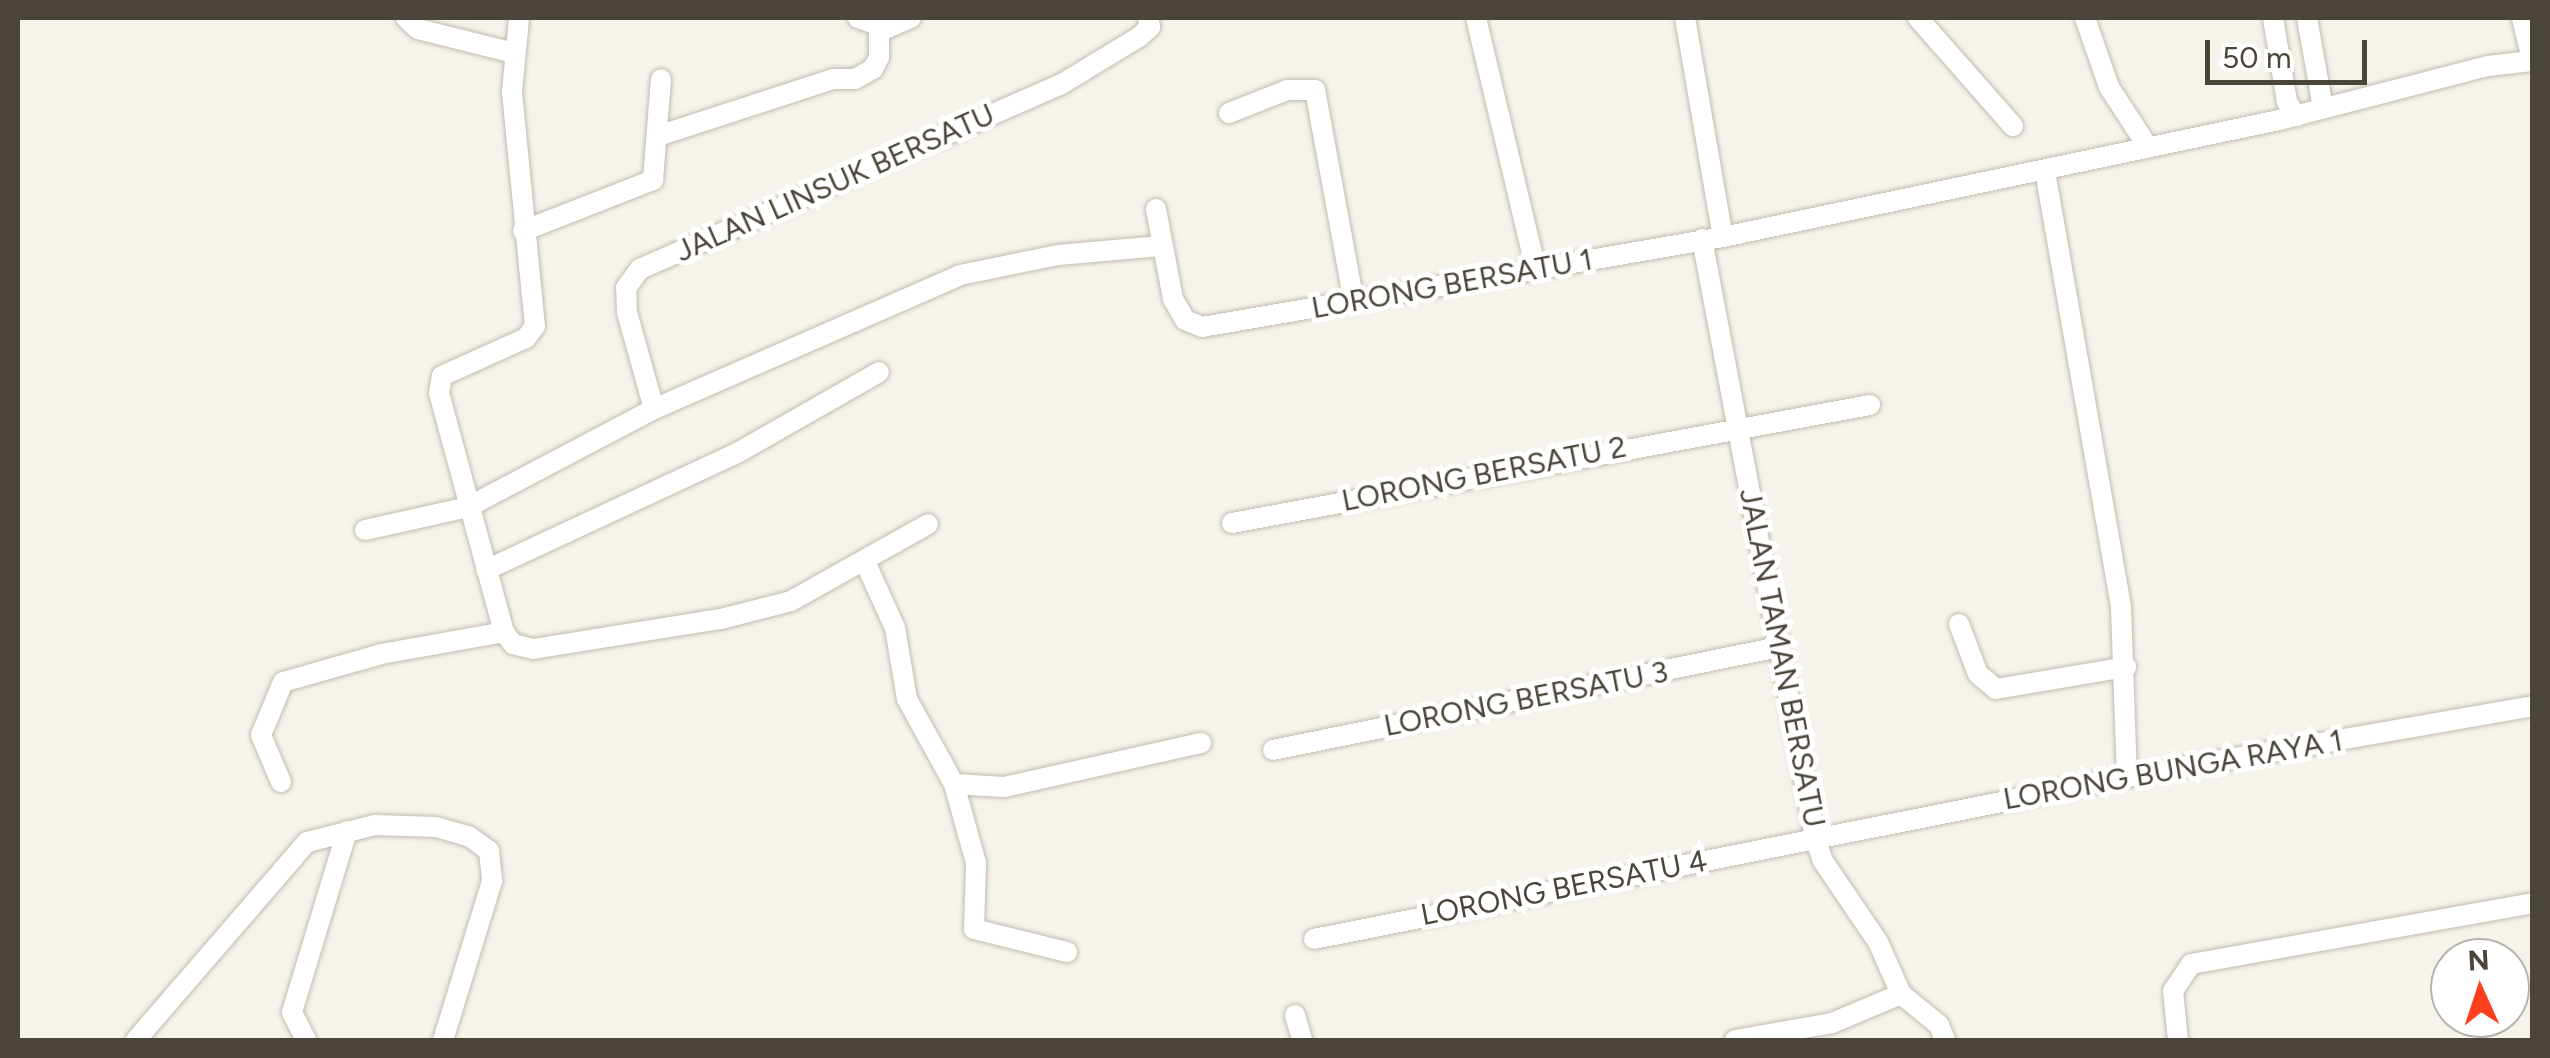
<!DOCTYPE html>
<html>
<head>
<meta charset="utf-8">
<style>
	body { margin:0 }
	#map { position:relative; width:2550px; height:1058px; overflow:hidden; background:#f6f3ec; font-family:Figtree,sans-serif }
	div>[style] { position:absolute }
	.roads { filter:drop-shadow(0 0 2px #c2bbae) drop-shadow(0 0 2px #c2bbae) }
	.minor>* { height:20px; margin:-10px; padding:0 10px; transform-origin:10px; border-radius:10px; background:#fff }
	span { translate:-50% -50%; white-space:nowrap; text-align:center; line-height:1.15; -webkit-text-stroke:10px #fff; paint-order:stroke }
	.street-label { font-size:30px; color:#4b4439 }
	.frame { position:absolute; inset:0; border:20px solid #4b4439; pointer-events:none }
	.north { position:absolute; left:2430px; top:938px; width:100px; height:100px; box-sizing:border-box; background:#fff; border:2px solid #b7b4b0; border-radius:50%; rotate:357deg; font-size:28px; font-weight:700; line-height:40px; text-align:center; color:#4b4439 }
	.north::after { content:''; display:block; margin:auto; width:35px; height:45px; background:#fc3f1d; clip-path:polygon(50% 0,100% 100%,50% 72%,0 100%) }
	.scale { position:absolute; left:2205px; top:40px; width:162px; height:45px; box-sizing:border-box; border:5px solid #4b4439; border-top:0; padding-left:12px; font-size:30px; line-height:35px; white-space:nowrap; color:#4b4439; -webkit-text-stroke:8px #fff; paint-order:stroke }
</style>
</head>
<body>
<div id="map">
	<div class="roads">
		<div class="minor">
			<i style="left:406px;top:18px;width:16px;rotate:43deg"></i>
			<i style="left:418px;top:29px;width:99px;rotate:14deg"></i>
			<i style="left:519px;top:18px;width:74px;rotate:95.4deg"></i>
			<i style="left:512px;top:92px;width:235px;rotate:84.4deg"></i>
			<i style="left:535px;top:326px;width:15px;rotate:127deg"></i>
			<i style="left:526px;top:338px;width:92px;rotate:155.7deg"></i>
			<i style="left:442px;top:376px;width:17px;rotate:100deg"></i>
			<i style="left:439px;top:393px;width:248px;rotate:74.8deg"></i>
			<i style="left:504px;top:632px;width:15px;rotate:53deg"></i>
			<i style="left:513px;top:644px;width:21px;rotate:14deg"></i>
			<i style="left:533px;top:649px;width:190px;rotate:-9.1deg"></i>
			<i style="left:721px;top:619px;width:72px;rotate:-14.4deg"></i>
			<i style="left:791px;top:601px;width:157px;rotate:-29.3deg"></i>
			<i style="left:858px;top:18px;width:31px;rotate:19deg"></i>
			<i style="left:887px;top:28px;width:26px;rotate:-23deg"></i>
			<i style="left:1476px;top:18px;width:258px;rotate:76.6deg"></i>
			<i style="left:1685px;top:18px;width:222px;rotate:80.2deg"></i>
			<i style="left:1918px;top:18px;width:144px;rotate:48.7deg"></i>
			<i style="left:2085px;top:18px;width:73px;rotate:70.8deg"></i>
			<i style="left:2109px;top:87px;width:72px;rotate:57deg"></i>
			<i style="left:2273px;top:18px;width:85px;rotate:80.5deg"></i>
			<i style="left:2287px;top:102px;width:17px;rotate:57deg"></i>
			<i style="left:2307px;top:18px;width:91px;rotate:79.9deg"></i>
			<i style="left:2522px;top:18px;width:42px;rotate:76.3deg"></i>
			<i style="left:1229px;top:113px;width:62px;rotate:-21.6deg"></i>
			<i style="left:1287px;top:90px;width:28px"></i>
			<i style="left:1315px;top:90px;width:216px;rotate:79.6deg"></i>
			<i style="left:661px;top:135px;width:181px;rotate:-18deg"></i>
			<i style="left:833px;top:79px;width:22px"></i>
			<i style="left:855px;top:79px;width:21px;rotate:-29deg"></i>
			<i style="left:873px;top:69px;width:13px;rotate:-63deg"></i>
			<i style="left:879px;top:57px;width:30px;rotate:-90deg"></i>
			<i style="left:2045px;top:171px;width:444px;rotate:80.1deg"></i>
			<i style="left:2121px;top:608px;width:169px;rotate:88deg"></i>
			<i style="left:1156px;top:209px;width:92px;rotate:79.3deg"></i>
			<i style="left:1173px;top:299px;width:24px;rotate:60deg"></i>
			<i style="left:1185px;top:320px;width:18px;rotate:22deg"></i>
			<i style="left:1202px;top:327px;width:529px;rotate:-9.8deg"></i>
			<i style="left:1723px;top:237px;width:568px;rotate:-11.88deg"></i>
			<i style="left:2279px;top:120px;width:216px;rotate:-14.5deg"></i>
			<i style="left:2488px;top:66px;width:44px;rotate:-6.5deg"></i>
			<i style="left:523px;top:231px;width:140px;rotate:-21.4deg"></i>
			<i style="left:653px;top:180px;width:101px;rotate:-85.5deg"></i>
			<i style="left:1702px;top:239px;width:609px;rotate:79.3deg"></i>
			<i style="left:1815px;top:837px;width:25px;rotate:72deg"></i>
			<i style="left:1823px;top:861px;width:98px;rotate:55.8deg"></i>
			<i style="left:1878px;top:942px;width:57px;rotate:66.1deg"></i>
			<i style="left:1901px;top:994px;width:49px;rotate:39.2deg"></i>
			<i style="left:1939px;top:1025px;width:16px;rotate:68deg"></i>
			<i style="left:654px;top:409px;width:101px;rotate:-105.6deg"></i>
			<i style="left:627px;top:312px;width:24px;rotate:-92deg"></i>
			<i style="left:626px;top:288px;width:24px;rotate:-54deg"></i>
			<i style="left:640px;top:269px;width:459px;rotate:-23.7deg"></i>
			<i style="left:1060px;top:85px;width:92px;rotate:-31.3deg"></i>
			<i style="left:1139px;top:37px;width:15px;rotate:-42deg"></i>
			<i style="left:1150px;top:27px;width:9px;rotate:-103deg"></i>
			<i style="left:1232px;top:523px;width:649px;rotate:-10.48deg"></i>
			<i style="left:365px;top:530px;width:106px;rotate:-12.6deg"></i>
			<i style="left:468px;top:507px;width:210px;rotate:-27.8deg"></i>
			<i style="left:654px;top:409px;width:334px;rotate:-23.6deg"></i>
			<i style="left:960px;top:275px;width:100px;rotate:-11.5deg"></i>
			<i style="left:1058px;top:255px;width:103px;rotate:-5deg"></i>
			<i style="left:866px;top:564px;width:70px;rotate:65.6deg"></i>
			<i style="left:895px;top:628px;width:72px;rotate:80.4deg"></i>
			<i style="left:907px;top:699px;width:97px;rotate:61.1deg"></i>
			<i style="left:954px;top:784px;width:82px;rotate:74.4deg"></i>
			<i style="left:976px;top:863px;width:66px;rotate:91.7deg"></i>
			<i style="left:974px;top:929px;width:96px;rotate:13.9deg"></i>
			<i style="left:486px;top:570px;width:279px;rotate:-25deg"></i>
			<i style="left:739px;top:452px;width:161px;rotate:-29.7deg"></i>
			<i style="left:1959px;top:624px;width:53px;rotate:69.2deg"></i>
			<i style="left:1978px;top:674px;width:23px;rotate:40deg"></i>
			<i style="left:1996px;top:689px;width:132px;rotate:-9.6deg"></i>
			<i style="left:1273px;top:750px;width:516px;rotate:-11.51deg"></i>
			<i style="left:281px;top:782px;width:51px;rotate:-113.1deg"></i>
			<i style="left:261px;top:735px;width:57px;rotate:-67.5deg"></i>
			<i style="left:283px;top:682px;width:102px;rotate:-15.9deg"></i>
			<i style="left:381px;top:654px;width:125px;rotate:-10.1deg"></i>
			<i style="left:954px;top:784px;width:50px;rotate:3.4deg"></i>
			<i style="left:1004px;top:787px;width:202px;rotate:-12.6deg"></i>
			<i style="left:1314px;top:939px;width:829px;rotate:-11.27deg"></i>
			<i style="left:2127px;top:777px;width:411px;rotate:-9.9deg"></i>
			<i style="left:1295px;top:1015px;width:26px;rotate:74deg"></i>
			<i style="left:136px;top:1040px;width:262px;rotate:-49.2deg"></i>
			<i style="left:307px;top:842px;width:70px;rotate:-14deg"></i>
			<i style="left:375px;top:825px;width:61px;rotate:1.9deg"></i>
			<i style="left:436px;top:827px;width:35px;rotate:16deg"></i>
			<i style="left:470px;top:837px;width:24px;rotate:36deg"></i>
			<i style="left:489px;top:851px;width:30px;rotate:84deg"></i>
			<i style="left:492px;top:881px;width:166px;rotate:107.1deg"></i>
			<i style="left:306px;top:1040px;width:31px;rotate:-117deg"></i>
			<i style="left:292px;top:1012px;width:189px;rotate:-73.1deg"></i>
			<i style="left:1735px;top:1040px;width:98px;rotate:-9.9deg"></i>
			<i style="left:1832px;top:1023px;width:75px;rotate:-22.8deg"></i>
			<i style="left:2178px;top:1040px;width:49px;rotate:-95.8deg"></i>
			<i style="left:2173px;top:991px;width:32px;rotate:-56deg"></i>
			<i style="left:2191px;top:964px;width:346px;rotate:-10.1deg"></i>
		</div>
	</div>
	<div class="street-label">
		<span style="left:835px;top:183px;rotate:-24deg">JALAN LINSUK BERSATU</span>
		<span style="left:1452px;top:284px;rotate:-10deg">LORONG BERSATU 1</span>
		<span style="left:1484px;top:474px;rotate:-11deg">LORONG BERSATU 2</span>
		<span style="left:1782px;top:658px;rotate:79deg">JALAN TAMAN BERSATU</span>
		<span style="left:1526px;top:699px;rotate:-11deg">LORONG BERSATU 3</span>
		<span style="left:2173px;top:770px;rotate:-10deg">LORONG BUNGA RAYA 1</span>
		<span style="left:1564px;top:888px;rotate:-11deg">LORONG BERSATU 4</span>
	</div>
	<div class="frame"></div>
	<div class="north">N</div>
	<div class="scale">50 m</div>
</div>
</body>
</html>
